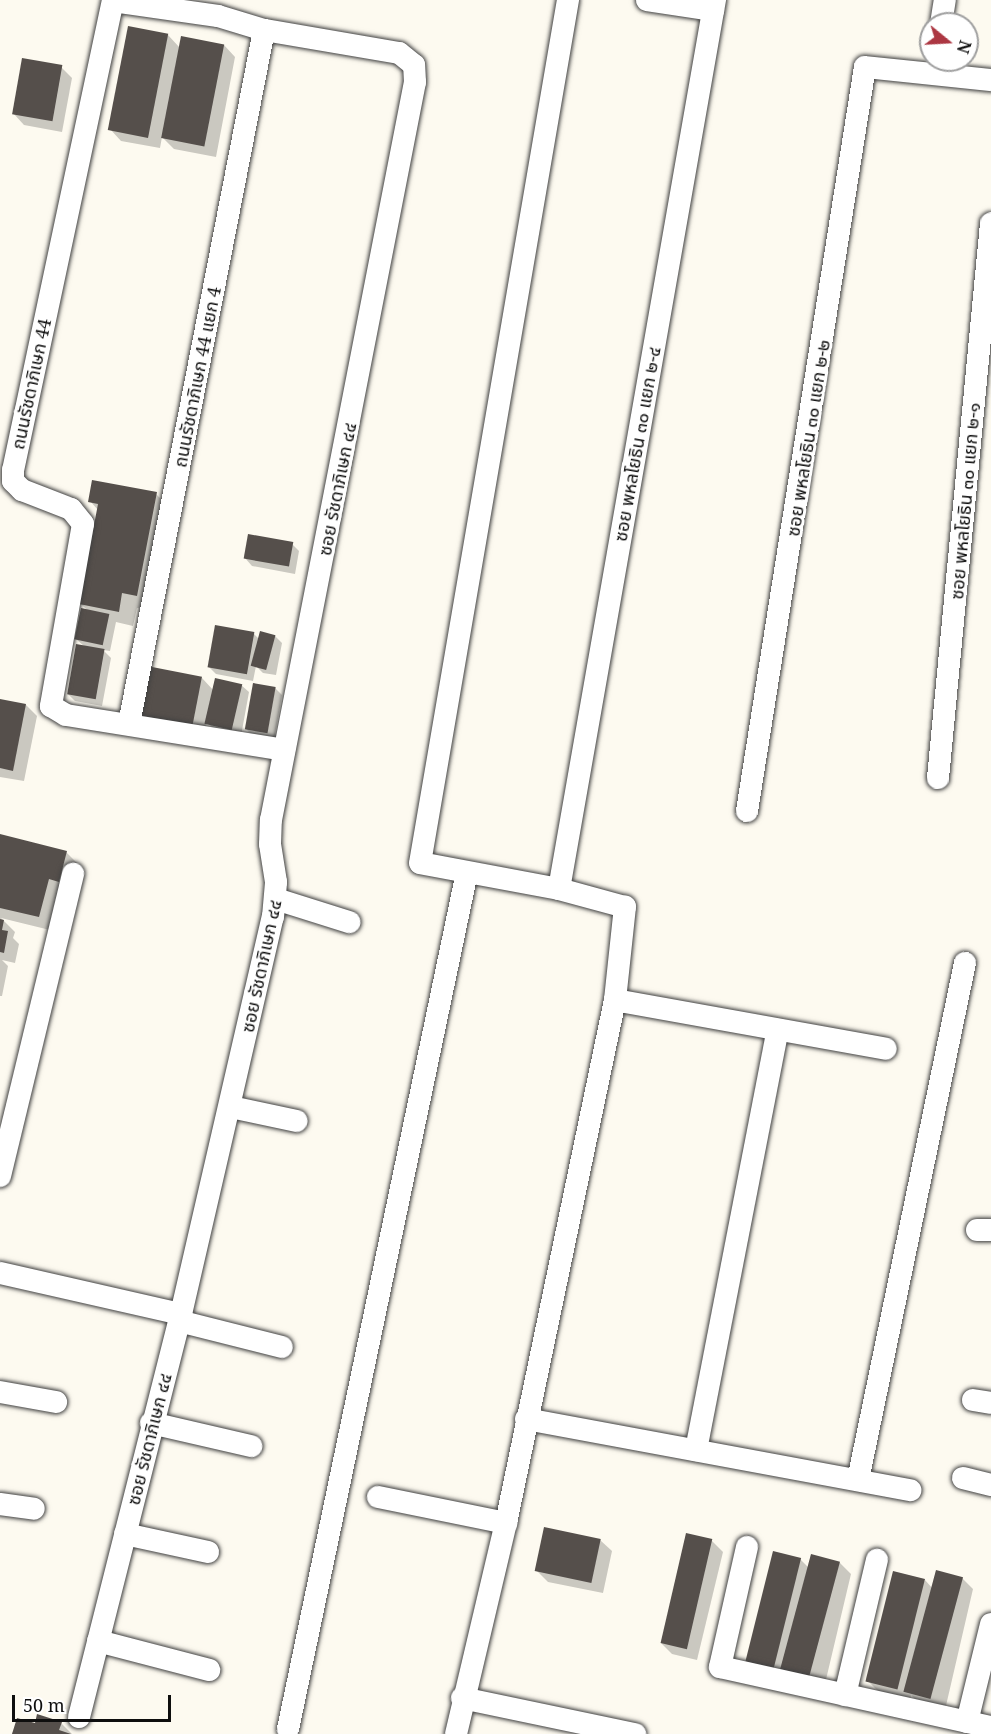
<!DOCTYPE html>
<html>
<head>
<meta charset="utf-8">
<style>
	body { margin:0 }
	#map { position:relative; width:991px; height:1734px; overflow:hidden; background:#fdfaf0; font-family:"Noto Serif","Noto Sans Thai",serif }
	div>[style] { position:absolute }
	.shadow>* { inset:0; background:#0003 }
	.building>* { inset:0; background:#554f4b; transform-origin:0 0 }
	.roads { filter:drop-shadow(0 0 2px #414141) drop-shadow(0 0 2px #414141) }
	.minor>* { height:22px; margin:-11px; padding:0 11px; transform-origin:11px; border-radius:11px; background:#fff }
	span { translate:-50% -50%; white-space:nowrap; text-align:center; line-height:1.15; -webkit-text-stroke:6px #fff; paint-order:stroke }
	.street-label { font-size:18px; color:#0e0e0e }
	.north { position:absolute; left:919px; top:12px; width:60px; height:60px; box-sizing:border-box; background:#fff; border:2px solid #9f9f9f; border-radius:50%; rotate:108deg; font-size:16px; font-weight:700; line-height:24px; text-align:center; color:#0e0e0e }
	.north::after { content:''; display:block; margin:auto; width:21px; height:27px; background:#ac3742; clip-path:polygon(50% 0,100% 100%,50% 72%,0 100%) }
	.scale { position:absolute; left:12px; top:1695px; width:159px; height:27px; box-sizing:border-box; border:3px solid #0e0e0e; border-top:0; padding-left:8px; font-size:18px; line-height:21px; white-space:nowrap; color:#0e0e0e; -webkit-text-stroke:4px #fff; paint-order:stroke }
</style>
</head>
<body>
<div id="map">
	<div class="shadow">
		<i style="clip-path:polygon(168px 35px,180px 48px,224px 45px,235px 57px,216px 157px,174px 149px,162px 137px,160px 148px,121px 141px,110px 129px)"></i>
		<i style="clip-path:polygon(61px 67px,72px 78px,62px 132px,24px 125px,13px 113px)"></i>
		<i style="clip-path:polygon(156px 494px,171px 509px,152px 610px,137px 608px,133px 626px,116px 622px,110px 651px,103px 650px,111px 658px,102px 706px,75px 701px,68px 694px,85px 647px,76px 639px,88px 611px,81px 604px,98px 510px,90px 501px)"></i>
		<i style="clip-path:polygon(292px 544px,299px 551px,295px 574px,252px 566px,245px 558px)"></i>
		<i style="clip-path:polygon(254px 634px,260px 640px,275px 636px,282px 643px,276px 675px,263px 673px,256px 666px,253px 681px,216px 674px,209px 667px)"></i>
		<i style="clip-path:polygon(202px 678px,214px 691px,241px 685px,249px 692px,241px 736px,216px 731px,207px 722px,204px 736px,151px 725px,140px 714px)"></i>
		<i style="clip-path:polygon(275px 688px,282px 695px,274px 740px,253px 736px,246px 729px)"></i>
		<i style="clip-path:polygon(0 700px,26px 705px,37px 716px,24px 781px,0 777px)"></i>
		<i style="clip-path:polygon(0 835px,66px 852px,81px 867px,54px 931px,1px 918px,15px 932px,13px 938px,19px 944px,15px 963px,2px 960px,8px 966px,2px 996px,0 996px)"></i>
		<i style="clip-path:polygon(600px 1540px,612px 1551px,603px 1593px,548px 1582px,537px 1571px)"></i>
		<i style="clip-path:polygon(711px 1540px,723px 1552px,697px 1660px,672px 1654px,661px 1643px)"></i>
		<i style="clip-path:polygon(evenodd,800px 1559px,809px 1568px,840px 1563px,851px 1574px,824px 1688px,759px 1672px,800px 1559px,796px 1672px,820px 1678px,820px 1681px,796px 1672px)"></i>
		<i style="clip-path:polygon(962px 1578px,973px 1589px,945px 1710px,920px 1704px,911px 1695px,910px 1700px,880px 1693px,869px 1682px,925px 1580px,933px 1589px)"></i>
		<i style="clip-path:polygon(18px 1719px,36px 1725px,61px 1723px,72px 1734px,12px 1734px)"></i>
	</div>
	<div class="building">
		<i style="left:128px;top:26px;width:41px;height:106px;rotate:11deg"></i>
		<i style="left:181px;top:36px;width:44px;height:104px;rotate:11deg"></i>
		<i style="left:22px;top:58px;width:41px;height:57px;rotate:10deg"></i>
		<i style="clip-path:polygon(92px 480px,157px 492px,137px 596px,122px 593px,119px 612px,79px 604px,98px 504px,88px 502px)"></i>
		<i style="left:248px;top:534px;width:46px;height:25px;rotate:10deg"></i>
		<i style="left:81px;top:608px;width:29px;height:32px;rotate:12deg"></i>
		<i style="left:215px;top:625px;width:40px;height:43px;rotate:10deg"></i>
		<i style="left:260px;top:631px;width:16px;height:36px;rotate:15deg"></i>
		<i style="left:76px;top:644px;width:29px;height:51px;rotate:10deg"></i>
		<i style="left:147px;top:666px;width:56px;height:50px;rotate:11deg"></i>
		<i style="left:215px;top:678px;width:28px;height:47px;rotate:13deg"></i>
		<i style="left:253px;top:683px;width:23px;height:47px;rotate:10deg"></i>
		<i style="clip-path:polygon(0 699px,26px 704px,13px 771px,0 768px)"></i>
		<i style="clip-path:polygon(0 834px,67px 851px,59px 882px,49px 879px,39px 917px,0 908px)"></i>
		<i style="clip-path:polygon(0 919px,4px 920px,2px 930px,8px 931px,4px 953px,0 952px)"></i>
		<i style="left:544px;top:1527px;width:58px;height:45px;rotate:12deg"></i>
		<i style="left:686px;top:1533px;width:27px;height:113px;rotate:13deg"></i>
		<i style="left:773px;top:1551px;width:29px;height:114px;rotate:14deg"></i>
		<i style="left:811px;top:1554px;width:30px;height:119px;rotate:15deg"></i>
		<i style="left:936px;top:1570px;width:28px;height:126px;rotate:15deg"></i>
		<i style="left:893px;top:1571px;width:33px;height:114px;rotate:14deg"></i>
		<i style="clip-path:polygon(37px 1714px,62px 1722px,59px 1730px,71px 1734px,12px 1734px,17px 1718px,35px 1723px)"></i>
	</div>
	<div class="roads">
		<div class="minor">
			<i style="left:113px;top:0;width:481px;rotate:102deg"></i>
			<i style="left:13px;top:470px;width:11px;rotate:90deg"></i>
			<i style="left:13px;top:481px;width:13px;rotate:45deg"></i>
			<i style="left:22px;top:490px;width:53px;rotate:21.2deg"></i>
			<i style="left:71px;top:509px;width:19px;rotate:51deg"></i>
			<i style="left:83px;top:524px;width:185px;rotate:100deg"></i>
			<i style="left:51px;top:706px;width:17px;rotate:31deg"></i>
			<i style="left:66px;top:715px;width:221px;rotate:9.1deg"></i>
			<i style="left:647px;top:0;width:67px;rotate:8.6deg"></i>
			<i style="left:941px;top:24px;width:24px;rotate:-81deg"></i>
			<i style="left:129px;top:724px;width:707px;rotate:-78.99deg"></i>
			<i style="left:938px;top:778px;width:557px;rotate:-84.54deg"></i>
			<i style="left:747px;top:811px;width:753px;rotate:-80.99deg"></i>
			<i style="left:865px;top:67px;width:127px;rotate:5.9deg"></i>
			<i style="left:559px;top:889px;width:903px;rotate:-80.05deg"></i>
			<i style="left:276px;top:899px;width:77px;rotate:17.5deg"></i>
			<i style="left:615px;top:1000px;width:275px;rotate:10.2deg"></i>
			<i style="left:231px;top:1107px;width:67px;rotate:12deg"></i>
			<i style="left:0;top:1176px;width:311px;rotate:-76.4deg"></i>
			<i style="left:977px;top:1230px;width:14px"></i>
			<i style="left:0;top:1273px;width:186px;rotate:12.8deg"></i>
			<i style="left:179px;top:1321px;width:106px;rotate:14.2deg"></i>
			<i style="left:0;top:1392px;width:57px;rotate:10.1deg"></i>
			<i style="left:973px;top:1400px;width:18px;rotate:9deg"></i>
			<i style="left:526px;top:1419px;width:391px;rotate:10.5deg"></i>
			<i style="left:151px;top:1423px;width:103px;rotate:13deg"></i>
			<i style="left:696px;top:1450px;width:428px;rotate:-79deg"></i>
			<i style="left:963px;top:1478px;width:29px;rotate:14deg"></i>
			<i style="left:858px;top:1480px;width:528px;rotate:-78.31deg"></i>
			<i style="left:378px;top:1497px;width:131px;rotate:11.5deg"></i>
			<i style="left:0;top:1504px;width:34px;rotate:8deg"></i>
			<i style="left:125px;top:1534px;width:85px;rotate:12.2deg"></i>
			<i style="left:747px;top:1547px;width:123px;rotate:102.7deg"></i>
			<i style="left:720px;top:1667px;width:278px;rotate:12.5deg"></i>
			<i style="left:98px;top:1641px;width:115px;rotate:14.6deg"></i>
			<i style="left:845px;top:1695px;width:139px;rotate:-76.7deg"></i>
			<i style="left:462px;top:1698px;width:177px;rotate:11.8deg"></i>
			<i style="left:79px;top:1717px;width:416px;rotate:-75.8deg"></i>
			<i style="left:181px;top:1314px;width:408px;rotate:-77deg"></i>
			<i style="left:273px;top:917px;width:35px;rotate:-85deg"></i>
			<i style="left:276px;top:882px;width:38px;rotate:-99deg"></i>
			<i style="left:270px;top:844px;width:24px;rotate:-88deg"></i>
			<i style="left:271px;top:820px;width:752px;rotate:-78.96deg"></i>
			<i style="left:415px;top:82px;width:17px;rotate:-93deg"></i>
			<i style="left:414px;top:65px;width:19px;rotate:-141deg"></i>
			<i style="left:399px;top:53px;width:137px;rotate:-170.3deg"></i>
			<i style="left:264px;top:30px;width:48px;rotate:-163.1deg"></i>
			<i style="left:218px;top:16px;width:106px;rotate:-171.9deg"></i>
			<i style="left:967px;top:1722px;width:101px;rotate:-76.2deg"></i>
			<i style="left:288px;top:1729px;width:875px;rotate:-78.2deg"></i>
			<i style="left:456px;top:1734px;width:217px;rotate:-76.7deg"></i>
			<i style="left:506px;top:1523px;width:534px;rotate:-78.23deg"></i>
			<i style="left:615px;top:1000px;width:94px;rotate:-83.9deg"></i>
			<i style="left:625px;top:907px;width:68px;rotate:-164.7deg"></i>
			<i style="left:559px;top:889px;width:141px;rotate:-169.4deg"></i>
			<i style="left:420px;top:863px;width:876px;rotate:-80.27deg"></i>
		</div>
	</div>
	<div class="street-label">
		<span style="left:197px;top:377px;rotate:-79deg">ถนนรัชดาภิเษก 44 แยก 4</span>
		<span style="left:31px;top:384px;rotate:-78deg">ถนนรัชดาภิเษก 44</span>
		<span style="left:808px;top:438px;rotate:-81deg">ซอย พหลโยธิน ๓๐ แยก ๒-๒</span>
		<span style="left:637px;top:444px;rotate:-80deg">ซอย พหลโยธิน ๓๐ แยก ๒-๔</span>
		<span style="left:337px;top:489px;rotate:-79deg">ซอย รัชดาภิเษก ๔๔</span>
		<span style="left:965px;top:501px;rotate:-85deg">ซอย พหลโยธิน ๓๐ แยก ๒-๑</span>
		<span style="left:261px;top:966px;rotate:-78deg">ซอย รัชดาภิเษก ๔๔</span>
		<span style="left:149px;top:1439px;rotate:-76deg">ซอย รัชดาภิเษก ๔๔</span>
	</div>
	<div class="north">N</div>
	<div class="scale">50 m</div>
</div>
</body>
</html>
